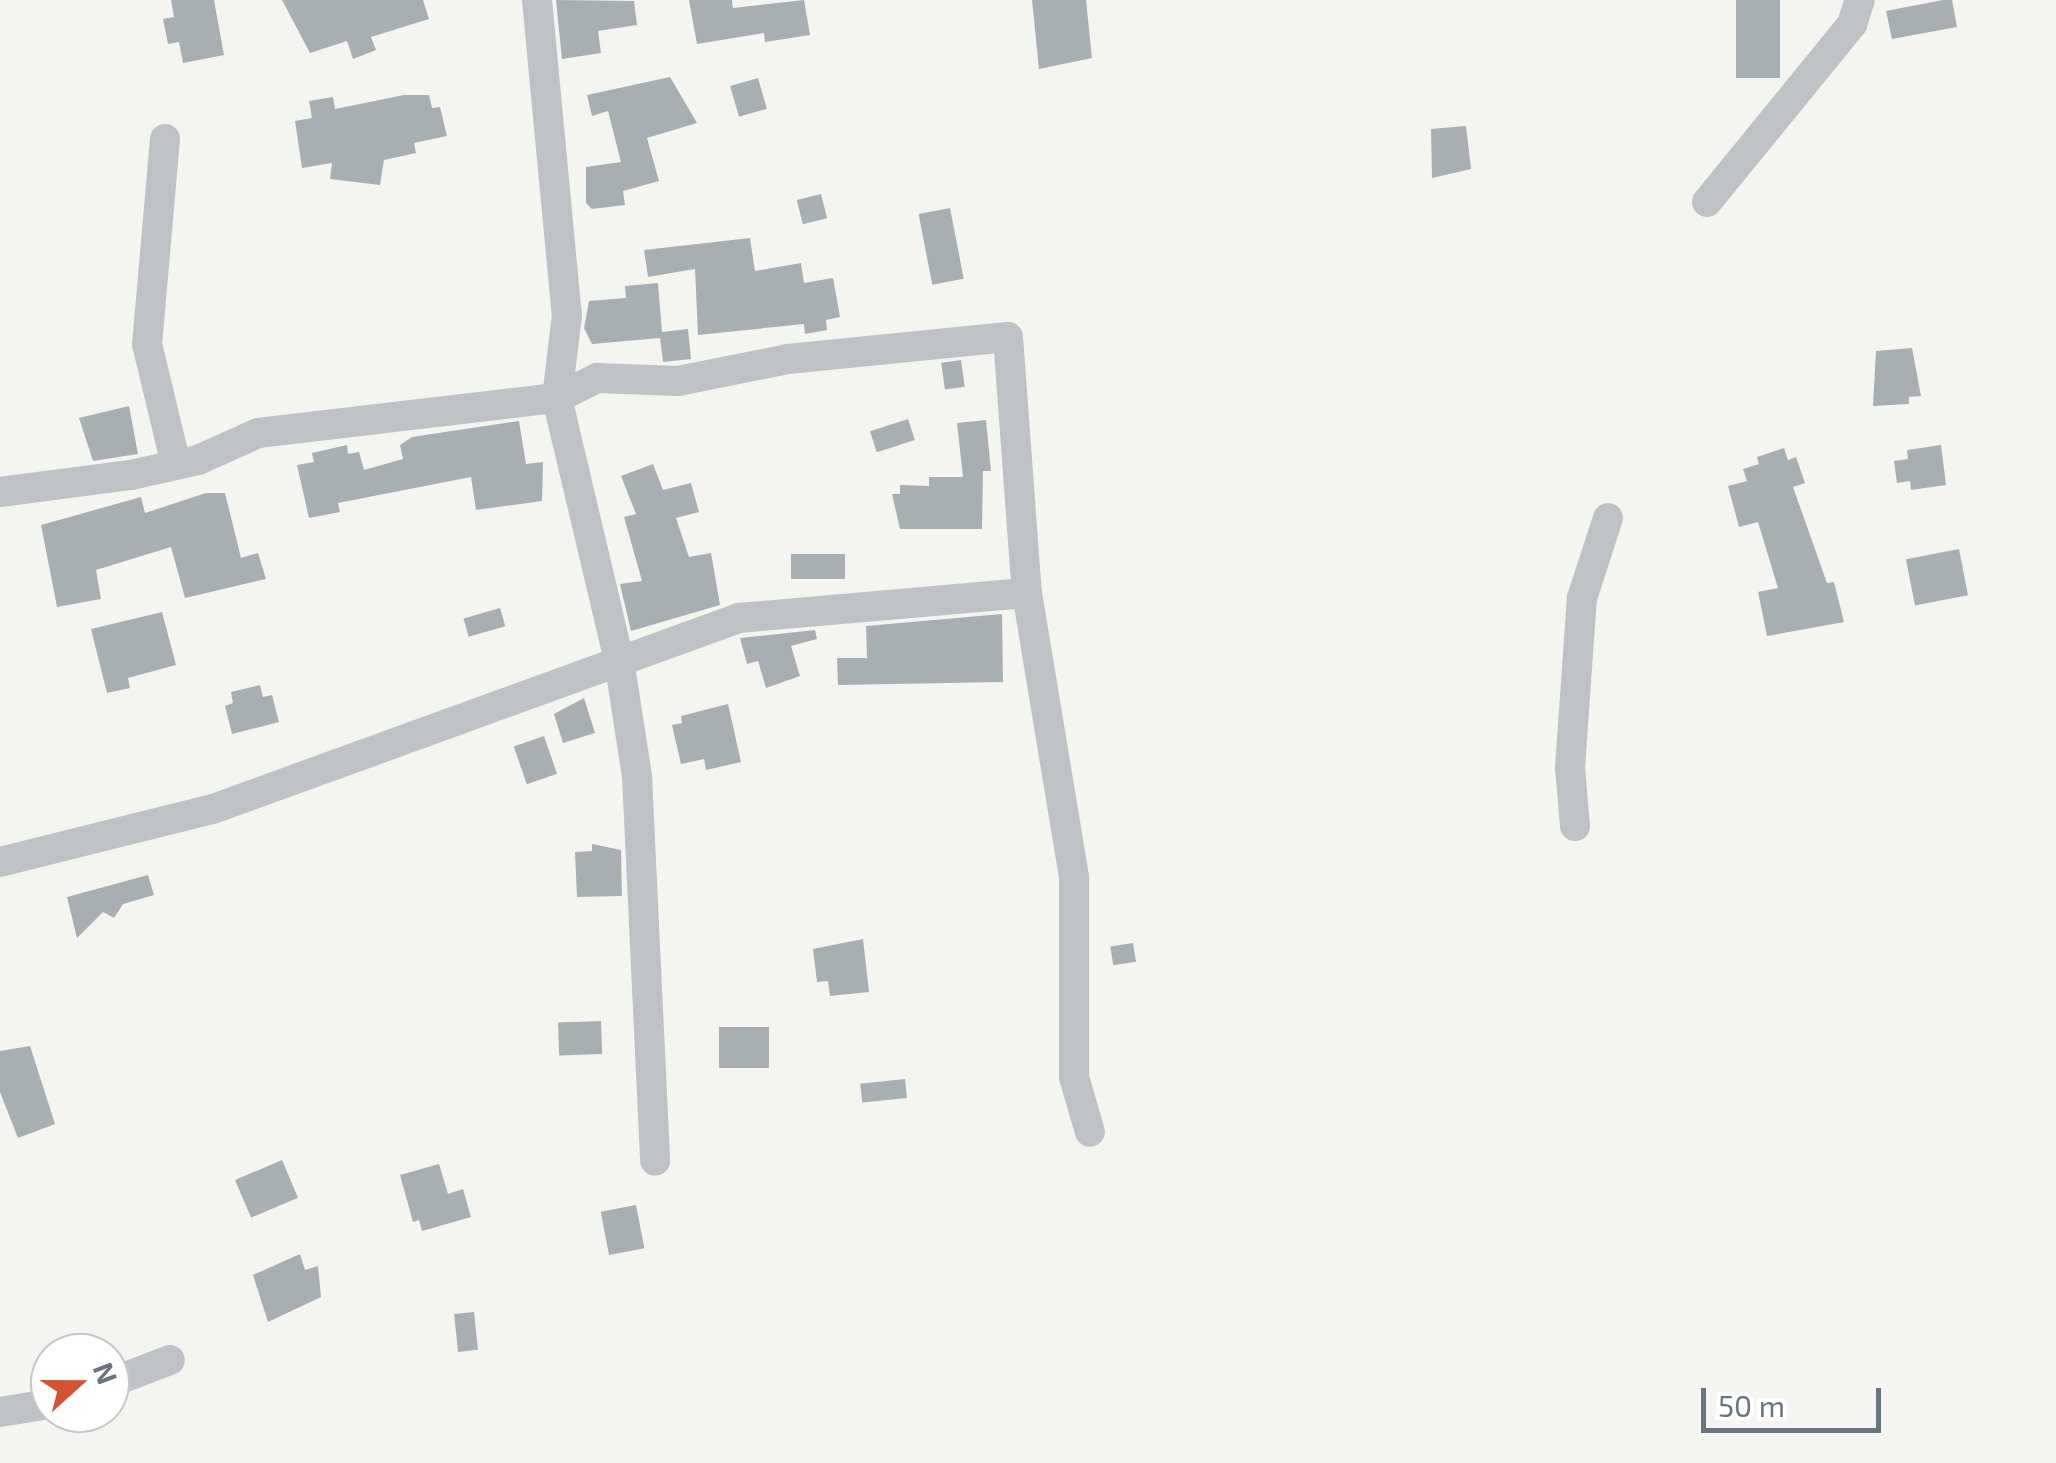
<!DOCTYPE html>
<html>
<head>
<meta charset="utf-8">
<style>
	body { margin:0 }
	#map { position:relative; width:2056px; height:1463px; overflow:hidden; background:#f4f4f1; font-family:"Exo 2",sans-serif }
	div>[style] { position:absolute }
	.building>* { inset:0; background:#a8afb3; transform-origin:0 0 }
	.minor>* { height:30px; margin:-15px; padding:0 15px; transform-origin:15px; border-radius:15px; background:#bec2c5 }
	span { translate:-50% -50%; white-space:nowrap; text-align:center; line-height:1.15; -webkit-text-stroke:10px #fff; paint-order:stroke }
	.north { position:absolute; left:30px; top:1333px; width:100px; height:100px; box-sizing:border-box; background:#fff; border:2px solid #c2c8cc; border-radius:50%; rotate:69deg; font-size:28px; font-weight:700; line-height:40px; text-align:center; color:#66757f }
	.north::after { content:''; display:block; margin:auto; width:35px; height:45px; background:#d45331; clip-path:polygon(50% 0,100% 100%,50% 72%,0 100%) }
	.scale { position:absolute; left:1701px; top:1388px; width:180px; height:45px; box-sizing:border-box; border:5px solid #66757f; border-top:0; padding-left:12px; font-size:30px; line-height:35px; white-space:nowrap; color:#66757f; -webkit-text-stroke:8px #fff; paint-order:stroke }
</style>
</head>
<body>
<div id="map">
	<div class="building">
		<i style="clip-path:polygon(171px 0,214px 0,224px 55px,183px 63px,179px 42px,168px 44px,163px 19px,174px 17px)"></i>
		<i style="clip-path:polygon(282px 0,423px 0,429px 19px,371px 37px,376px 50px,353px 59px,347px 41px,310px 53px)"></i>
		<i style="clip-path:polygon(556px 0,634px 1px,637px 25px,598px 31px,601px 53px,562px 59px)"></i>
		<i style="clip-path:polygon(689px 0,732px 0,733px 8px,804px 0,810px 35px,765px 42px,764px 33px,697px 44px)"></i>
		<i style="clip-path:polygon(1032px 0,1086px 0,1092px 58px,1039px 69px)"></i>
		<i style="left:1736px;top:0;width:44px;height:78px"></i>
		<i style="clip-path:polygon(1943px 0,1952px 0,1957px 27px,1892px 39px,1886px 11px)"></i>
		<i style="clip-path:polygon(670px 77px,697px 123px,647px 138px,659px 181px,623px 191px,625px 205px,592px 209px,586px 203px,586px 167px,621px 162px,608px 111px,592px 116px,587px 95px)"></i>
		<i style="left:758px;top:78px;width:32px;height:29px;rotate:74deg"></i>
		<i style="clip-path:polygon(404px 95px,429px 95px,432px 108px,440px 107px,447px 136px,414px 143px,416px 153px,384px 160px,380px 185px,330px 179px,332px 163px,302px 168px,295px 121px,312px 118px,309px 101px,333px 97px,335px 109px)"></i>
		<i style="clip-path:polygon(1466px 126px,1471px 169px,1432px 178px,1431px 129px)"></i>
		<i style="left:821px;top:194px;width:25px;height:25px;rotate:76deg"></i>
		<i style="left:950px;top:208px;width:72px;height:32px;rotate:79deg"></i>
		<i style="clip-path:polygon(750px 238px,755px 271px,801px 263px,804px 283px,833px 278px,840px 317px,826px 320px,827px 330px,805px 334px,804px 324px,698px 335px,695px 269px,648px 277px,644px 250px)"></i>
		<i style="clip-path:polygon(658px 283px,662px 332px,688px 329px,691px 359px,663px 362px,660px 338px,592px 344px,584px 328px,589px 301px,626px 298px,625px 286px)"></i>
		<i style="clip-path:polygon(1912px 348px,1921px 396px,1909px 397px,1909px 404px,1873px 406px,1876px 351px)"></i>
		<i style="left:961px;top:360px;width:27px;height:20px;rotate:82deg"></i>
		<i style="clip-path:polygon(129px 406px,138px 454px,93px 461px,79px 418px)"></i>
		<i style="left:908px;top:419px;width:22px;height:40px;rotate:72deg"></i>
		<i style="clip-path:polygon(986px 420px,991px 471px,983px 471px,982px 529px,900px 529px,892px 494px,900px 494px,900px 485px,929px 486px,929px 477px,963px 477px,957px 423px)"></i>
		<i style="clip-path:polygon(519px 421px,526px 464px,543px 462px,542px 501px,476px 510px,471px 477px,338px 503px,340px 512px,309px 518px,297px 465px,314px 462px,312px 453px,347px 445px,348px 454px,359px 452px,364px 470px,403px 459px,400px 445px,412px 437px)"></i>
		<i style="clip-path:polygon(1941px 445px,1946px 485px,1911px 490px,1910px 481px,1897px 483px,1894px 461px,1908px 459px,1907px 450px)"></i>
		<i style="clip-path:polygon(1784px 448px,1788px 460px,1796px 457px,1805px 483px,1793px 487px,1827px 583px,1834px 582px,1844px 622px,1767px 636px,1758px 592px,1778px 588px,1758px 522px,1739px 527px,1728px 486px,1747px 481px,1743px 469px,1759px 464px,1757px 457px)"></i>
		<i style="clip-path:polygon(653px 464px,663px 490px,691px 483px,699px 512px,676px 518px,689px 557px,711px 553px,720px 605px,631px 631px,620px 584px,642px 581px,624px 517px,636px 514px,621px 476px)"></i>
		<i style="clip-path:polygon(206px 493px,225px 493px,241px 558px,258px 553px,266px 579px,185px 598px,171px 547px,96px 570px,101px 599px,57px 607px,41px 525px,141px 497px,145px 513px)"></i>
		<i style="left:1959px;top:549px;width:47px;height:54px;rotate:79deg"></i>
		<i style="left:791px;top:554px;width:54px;height:25px"></i>
		<i style="left:500px;top:608px;width:19px;height:38px;rotate:74deg"></i>
		<i style="clip-path:polygon(162px 612px,176px 665px,128px 678px,130px 688px,107px 693px,91px 629px)"></i>
		<i style="clip-path:polygon(1002px 614px,1003px 682px,838px 685px,837px 658px,867px 658px,866px 626px)"></i>
		<i style="clip-path:polygon(815px 630px,817px 639px,791px 646px,800px 676px,766px 688px,758px 661px,747px 664px,740px 638px)"></i>
		<i style="clip-path:polygon(260px 685px,263px 697px,272px 695px,279px 722px,232px 734px,225px 706px,233px 703px,231px 692px)"></i>
		<i style="clip-path:polygon(584px 698px,595px 733px,563px 743px,554px 714px)"></i>
		<i style="clip-path:polygon(728px 704px,741px 762px,706px 770px,704px 759px,681px 764px,672px 725px,682px 723px,681px 716px)"></i>
		<i style="left:544px;top:736px;width:40px;height:32px;rotate:71deg"></i>
		<i style="clip-path:polygon(592px 844px,621px 850px,622px 896px,577px 897px,575px 852px,592px 851px)"></i>
		<i style="clip-path:polygon(148px 875px,154px 895px,123px 904px,114px 918px,103px 912px,77px 938px,67px 897px)"></i>
		<i style="clip-path:polygon(863px 939px,869px 992px,830px 996px,828px 981px,817px 982px,813px 949px)"></i>
		<i style="left:1133px;top:943px;width:19px;height:23px;rotate:81deg"></i>
		<i style="left:601px;top:1021px;width:33px;height:43px;rotate:88deg"></i>
		<i style="left:719px;top:1027px;width:50px;height:41px"></i>
		<i style="clip-path:polygon(30px 1046px,55px 1124px,18px 1138px,0 1092px,0 1051px)"></i>
		<i style="left:905px;top:1079px;width:19px;height:45px;rotate:84deg"></i>
		<i style="left:282px;top:1160px;width:41px;height:51px;rotate:67deg"></i>
		<i style="clip-path:polygon(439px 1164px,448px 1194px,463px 1189px,471px 1217px,422px 1231px,419px 1220px,413px 1222px,400px 1175px)"></i>
		<i style="left:636px;top:1205px;width:44px;height:36px;rotate:79deg"></i>
		<i style="clip-path:polygon(300px 1254px,305px 1270px,318px 1266px,321px 1297px,268px 1322px,253px 1275px)"></i>
		<i style="left:474px;top:1312px;width:38px;height:20px;rotate:84deg"></i>
	</div>
	<div class="minor">
		<i style="left:537px;top:0;width:316px;rotate:84.6deg"></i>
		<i style="left:567px;top:315px;width:84px;rotate:96.9deg"></i>
		<i style="left:557px;top:398px;width:269px;rotate:76.7deg"></i>
		<i style="left:619px;top:660px;width:117px;rotate:81.2deg"></i>
		<i style="left:637px;top:776px;width:385px;rotate:87.3deg"></i>
		<i style="left:165px;top:139px;width:206px;rotate:95deg"></i>
		<i style="left:147px;top:344px;width:124px;rotate:76.5deg"></i>
		<i style="left:1707px;top:202px;width:230px;rotate:-50.8deg"></i>
		<i style="left:1852px;top:24px;width:25px;rotate:-72deg"></i>
		<i style="left:0;top:492px;width:132px;rotate:-7.4deg"></i>
		<i style="left:131px;top:475px;width:69px;rotate:-12.6deg"></i>
		<i style="left:198px;top:460px;width:66px;rotate:-24.2deg"></i>
		<i style="left:258px;top:433px;width:301px;rotate:-6.7deg"></i>
		<i style="left:557px;top:398px;width:45px;rotate:-26.6deg"></i>
		<i style="left:597px;top:378px;width:81px;rotate:2.1deg"></i>
		<i style="left:678px;top:381px;width:112px;rotate:-11.3deg"></i>
		<i style="left:788px;top:359px;width:221px;rotate:-5.7deg"></i>
		<i style="left:1008px;top:337px;width:257px;rotate:85.8deg"></i>
		<i style="left:1027px;top:593px;width:288px;rotate:80.6deg"></i>
		<i style="left:1074px;top:877px;width:200px;rotate:90deg"></i>
		<i style="left:1074px;top:1077px;width:57px;rotate:73.8deg"></i>
		<i style="left:1575px;top:826px;width:58px;rotate:-94.9deg"></i>
		<i style="left:1570px;top:768px;width:170px;rotate:-86deg"></i>
		<i style="left:1582px;top:598px;width:84px;rotate:-72deg"></i>
		<i style="left:0;top:862px;width:219px;rotate:-14deg"></i>
		<i style="left:213px;top:809px;width:560px;rotate:-19.96deg"></i>
		<i style="left:739px;top:618px;width:289px;rotate:-5deg"></i>
		<i style="left:110px;top:1383px;width:64px;rotate:-21deg"></i>
		<i style="left:0;top:1412px;width:51px;rotate:-9.1deg"></i>
	</div>
	<div class="north">N</div>
	<div class="scale">50 m</div>
</div>
</body>
</html>
